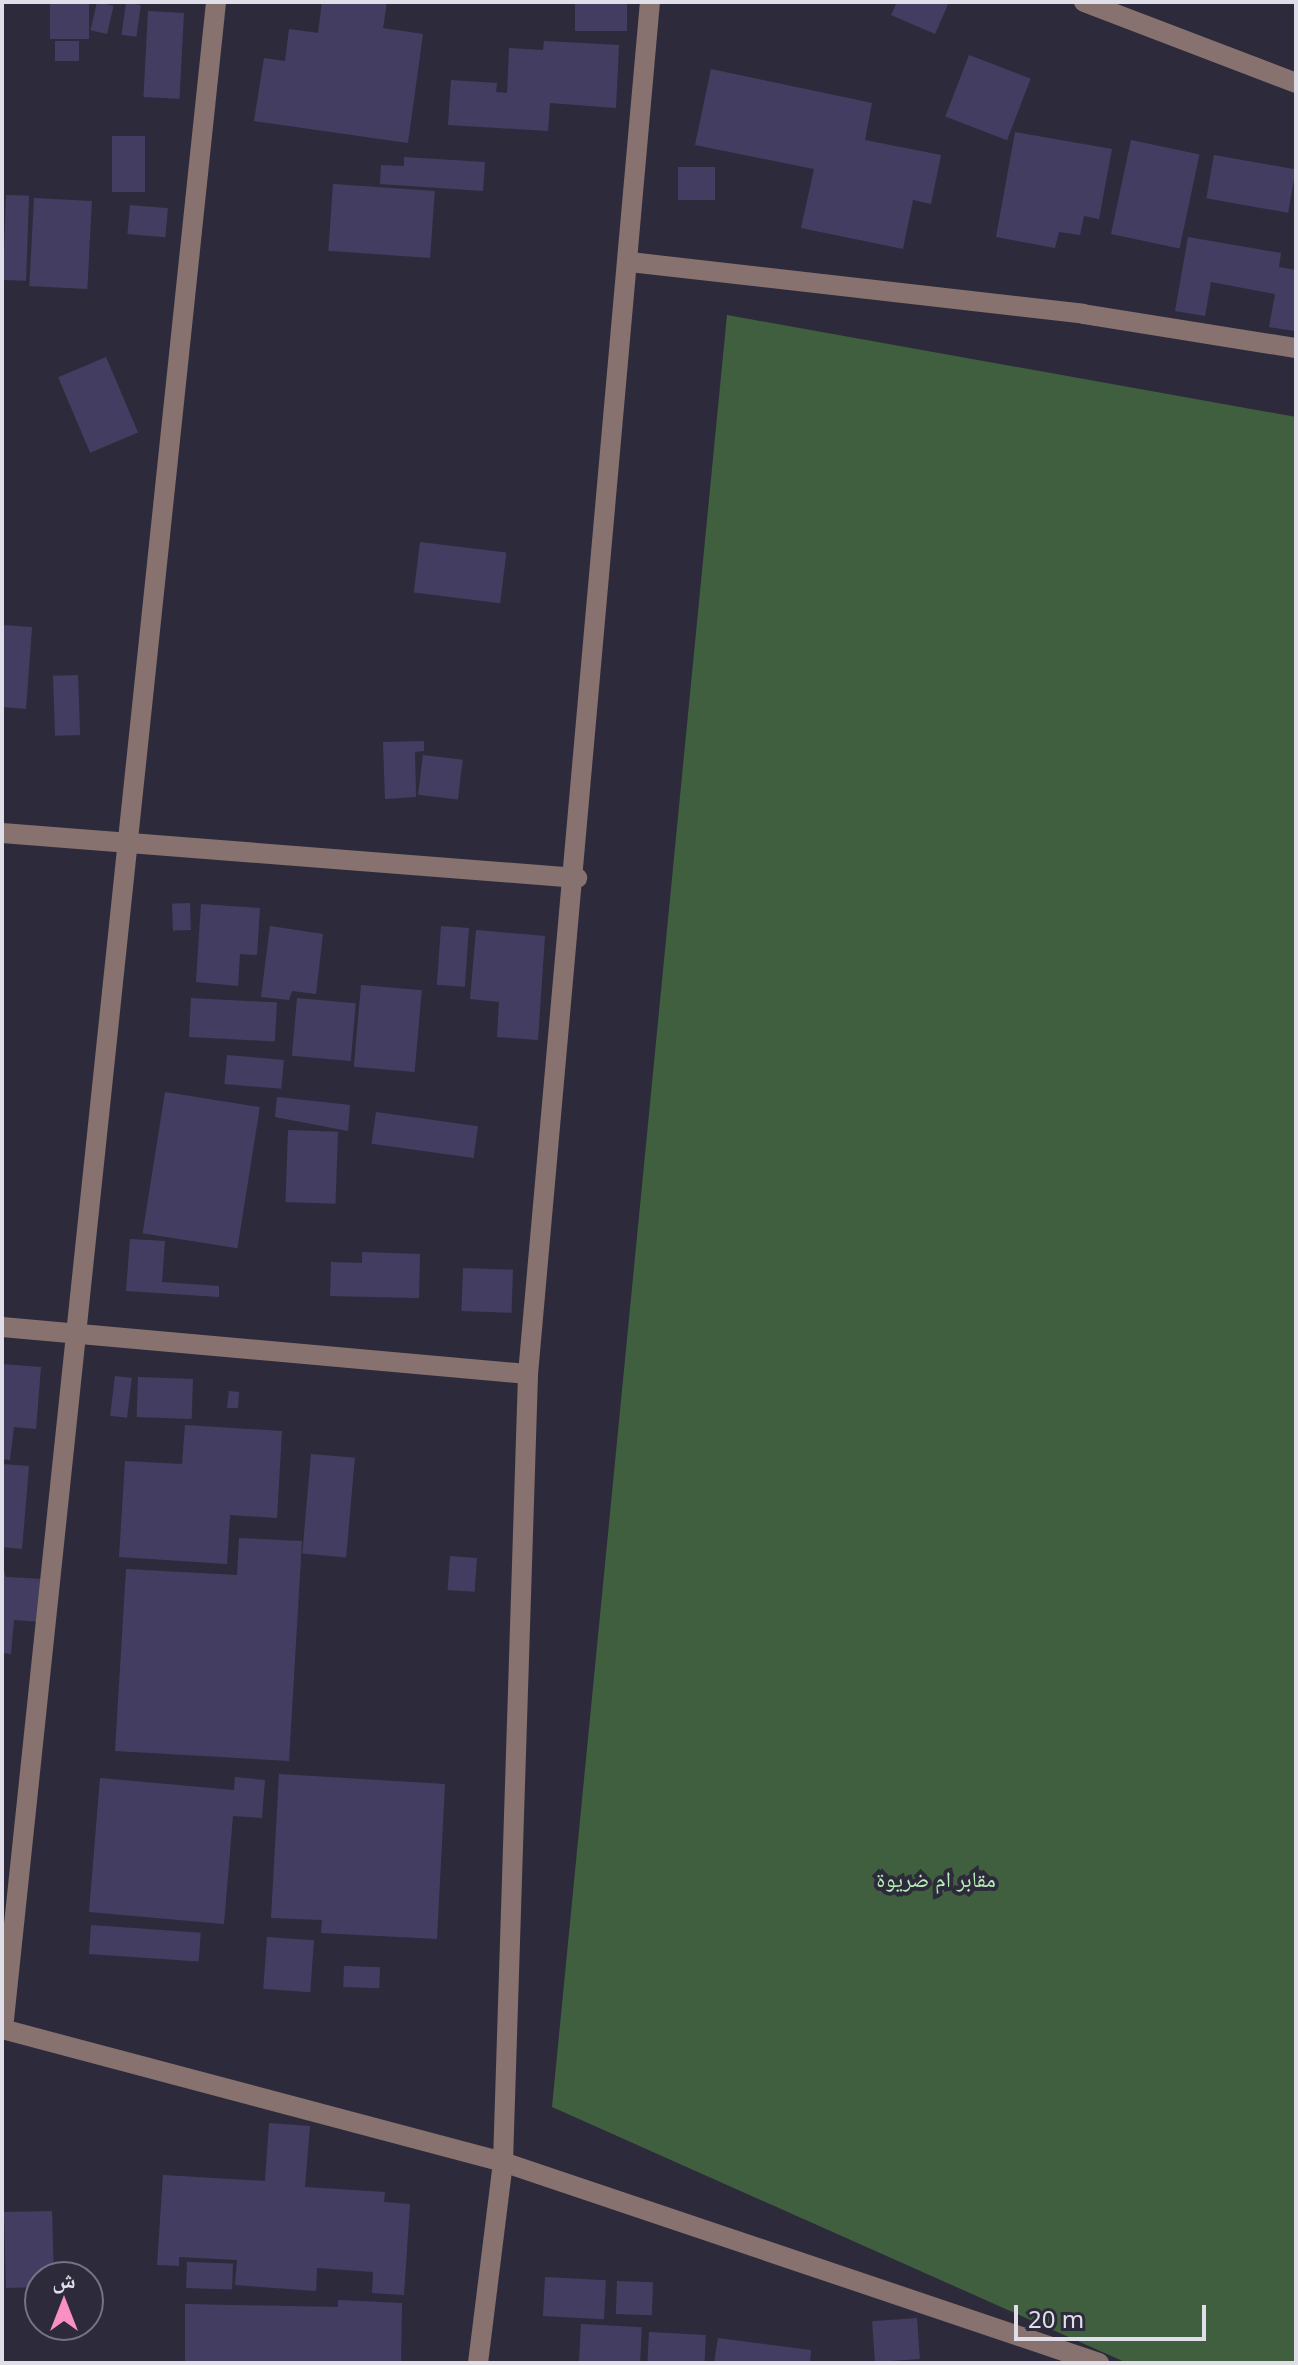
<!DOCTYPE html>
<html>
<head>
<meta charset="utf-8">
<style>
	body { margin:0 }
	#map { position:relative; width:1298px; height:2365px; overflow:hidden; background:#2d2b3b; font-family:"Noto Sans","Noto Naskh Arabic",sans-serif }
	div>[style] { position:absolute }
	.green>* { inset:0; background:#3f5f3f }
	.building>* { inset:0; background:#443d62; transform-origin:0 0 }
	.minor>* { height:20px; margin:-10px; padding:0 10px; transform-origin:10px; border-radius:10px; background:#88726f }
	span { translate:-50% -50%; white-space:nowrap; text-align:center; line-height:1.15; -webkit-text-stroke:8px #2d2b3b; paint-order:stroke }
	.park-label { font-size:22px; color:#b8eeb7 }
	.frame { position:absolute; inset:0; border:4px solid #e0dfe9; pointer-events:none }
	.north { position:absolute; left:24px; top:2261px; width:80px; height:80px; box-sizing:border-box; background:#2d2b3b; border:2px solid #757381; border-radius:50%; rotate:0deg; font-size:22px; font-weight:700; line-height:32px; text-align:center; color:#e0dfe9 }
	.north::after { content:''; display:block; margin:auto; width:28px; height:36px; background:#fa8fc6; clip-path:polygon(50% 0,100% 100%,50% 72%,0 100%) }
	.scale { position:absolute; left:1014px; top:2305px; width:192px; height:36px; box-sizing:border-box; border:4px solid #e0dfe9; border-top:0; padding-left:10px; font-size:24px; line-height:28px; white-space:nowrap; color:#e0dfe9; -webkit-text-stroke:6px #2d2b3b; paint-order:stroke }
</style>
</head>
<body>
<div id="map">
	<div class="green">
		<i style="clip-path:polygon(727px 315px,1296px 417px,1296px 2363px,1127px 2363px,552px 2107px)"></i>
	</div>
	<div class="building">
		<i style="left:50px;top:2px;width:39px;height:37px"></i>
		<i style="left:97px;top:2px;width:17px;height:29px;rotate:13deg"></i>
		<i style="clip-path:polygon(322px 2px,387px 2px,383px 28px,423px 34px,408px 143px,254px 121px,264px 58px,285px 61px,289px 29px,318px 33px)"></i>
		<i style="left:575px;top:2px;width:52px;height:29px"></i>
		<i style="clip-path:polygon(897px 2px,949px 2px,935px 34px,891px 15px)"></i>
		<i style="left:126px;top:3px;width:15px;height:32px;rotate:8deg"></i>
		<i style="left:148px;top:11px;width:36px;height:86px;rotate:3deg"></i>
		<i style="left:55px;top:41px;width:24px;height:20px"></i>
		<i style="clip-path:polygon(544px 41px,619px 45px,616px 108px,550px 103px,548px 131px,448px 125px,451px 80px,497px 83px,496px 92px,507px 93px,509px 48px,543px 50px)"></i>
		<i style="left:969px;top:55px;width:66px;height:66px;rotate:21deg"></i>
		<i style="clip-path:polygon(711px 69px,872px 103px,865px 140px,941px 155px,931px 204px,913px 200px,903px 249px,801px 228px,814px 169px,695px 145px)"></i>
		<i style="clip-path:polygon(1015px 132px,1112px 149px,1099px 219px,1084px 216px,1080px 235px,1059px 232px,1055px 248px,996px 237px)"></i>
		<i style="left:112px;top:136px;width:33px;height:56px"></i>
		<i style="left:1131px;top:140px;width:70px;height:96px;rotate:12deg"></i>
		<i style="left:1214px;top:155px;width:83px;height:44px;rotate:10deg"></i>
		<i style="clip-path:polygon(404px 157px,485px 162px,483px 191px,380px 184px,381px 165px,404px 166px)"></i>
		<i style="left:715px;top:167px;width:33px;height:37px;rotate:90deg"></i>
		<i style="left:333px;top:184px;width:102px;height:67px;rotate:4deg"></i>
		<i style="left:6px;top:195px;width:23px;height:85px;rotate:2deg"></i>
		<i style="left:34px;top:198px;width:58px;height:88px;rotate:3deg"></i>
		<i style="left:130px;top:205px;width:38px;height:29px;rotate:5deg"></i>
		<i style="clip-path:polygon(1188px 237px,1281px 253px,1279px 267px,1296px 270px,1296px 331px,1269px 327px,1275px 294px,1211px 282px,1205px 316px,1175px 311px)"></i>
		<i style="left:106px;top:357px;width:82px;height:52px;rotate:67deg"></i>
		<i style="left:420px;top:542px;width:87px;height:51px;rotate:7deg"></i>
		<i style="clip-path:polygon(2px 625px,32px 627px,26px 709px,2px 707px)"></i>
		<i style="left:78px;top:675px;width:60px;height:25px;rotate:88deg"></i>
		<i style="clip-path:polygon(424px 741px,424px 751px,415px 752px,416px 797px,385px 799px,383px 742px)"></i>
		<i style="left:423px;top:755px;width:40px;height:40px;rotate:7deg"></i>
		<i style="left:190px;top:903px;width:27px;height:18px;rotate:88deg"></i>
		<i style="clip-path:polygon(201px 904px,260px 908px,257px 955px,240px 954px,238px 986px,196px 982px)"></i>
		<i style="clip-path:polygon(270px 926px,323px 934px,316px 994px,292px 991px,289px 1000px,261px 997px)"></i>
		<i style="left:441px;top:926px;width:28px;height:59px;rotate:4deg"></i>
		<i style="clip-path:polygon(476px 930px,545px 936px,538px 1040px,497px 1037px,499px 1002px,470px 999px)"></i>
		<i style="left:361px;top:985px;width:61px;height:82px;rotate:5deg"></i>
		<i style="left:191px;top:998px;width:86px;height:39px;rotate:3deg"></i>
		<i style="left:297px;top:998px;width:59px;height:58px;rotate:5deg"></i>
		<i style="left:227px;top:1055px;width:57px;height:29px;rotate:5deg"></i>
		<i style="left:165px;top:1092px;width:96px;height:143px;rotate:9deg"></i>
		<i style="clip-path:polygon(277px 1097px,350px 1105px,348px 1131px,275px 1117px)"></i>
		<i style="left:376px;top:1112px;width:103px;height:32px;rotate:8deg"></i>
		<i style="left:288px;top:1130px;width:50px;height:72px;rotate:2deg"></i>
		<i style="clip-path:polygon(130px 1239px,165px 1241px,162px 1282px,219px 1286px,219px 1297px,126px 1291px)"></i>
		<i style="clip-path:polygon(362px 1252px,420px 1254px,419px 1298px,330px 1296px,331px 1262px,362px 1263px)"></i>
		<i style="left:463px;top:1268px;width:50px;height:43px;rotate:2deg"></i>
		<i style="clip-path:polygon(2px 1364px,41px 1367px,36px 1429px,14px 1427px,10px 1460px,2px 1459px)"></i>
		<i style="left:115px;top:1376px;width:17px;height:40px;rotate:7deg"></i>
		<i style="left:138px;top:1377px;width:55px;height:40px;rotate:2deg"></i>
		<i style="clip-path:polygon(229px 1391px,239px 1392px,238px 1408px,227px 1408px)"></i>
		<i style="clip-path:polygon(185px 1425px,282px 1431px,277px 1518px,230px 1515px,227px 1564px,119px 1557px,125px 1461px,182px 1464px)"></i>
		<i style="left:311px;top:1454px;width:44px;height:100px;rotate:5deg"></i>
		<i style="clip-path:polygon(2px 1464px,29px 1466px,22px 1549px,2px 1547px)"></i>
		<i style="clip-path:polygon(239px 1538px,302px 1541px,289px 1761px,115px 1751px,126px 1569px,237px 1575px)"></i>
		<i style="left:450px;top:1556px;width:27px;height:34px;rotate:4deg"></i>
		<i style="clip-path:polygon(2px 1564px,6px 1577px,44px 1579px,41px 1622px,14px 1620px,11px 1654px,2px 1653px)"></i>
		<i style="clip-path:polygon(279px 1774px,445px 1784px,437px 1939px,321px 1933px,322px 1920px,271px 1918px)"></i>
		<i style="clip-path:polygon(235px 1777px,265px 1780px,262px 1818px,233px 1816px,224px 1924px,89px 1912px,100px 1778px,234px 1790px)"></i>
		<i style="left:91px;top:1925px;width:110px;height:29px;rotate:4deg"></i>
		<i style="left:267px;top:1937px;width:47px;height:52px;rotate:4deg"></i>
		<i style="left:344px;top:1966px;width:36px;height:21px;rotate:2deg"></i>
		<i style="clip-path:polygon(269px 2123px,310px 2126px,305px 2187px,385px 2192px,384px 2202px,410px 2204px,404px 2295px,372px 2293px,373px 2272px,317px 2268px,316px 2291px,235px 2285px,237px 2260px,179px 2257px,179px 2266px,157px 2265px,163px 2175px,265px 2181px)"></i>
		<i style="clip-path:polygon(52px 2211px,54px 2277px,40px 2277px,40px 2287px,6px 2288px,4px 2212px)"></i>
		<i style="left:187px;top:2262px;width:46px;height:26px;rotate:2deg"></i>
		<i style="left:545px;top:2277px;width:61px;height:39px;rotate:3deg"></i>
		<i style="left:617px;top:2281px;width:36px;height:33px;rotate:2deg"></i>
		<i style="clip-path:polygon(338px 2300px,402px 2303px,401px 2363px,185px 2363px,185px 2304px,338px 2307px)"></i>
		<i style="left:917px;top:2318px;width:41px;height:45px;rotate:86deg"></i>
		<i style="left:581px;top:2324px;width:61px;height:39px;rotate:3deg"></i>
		<i style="left:649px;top:2332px;width:57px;height:31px;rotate:3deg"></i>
		<i style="clip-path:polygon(718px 2338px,811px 2350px,810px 2363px,714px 2363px)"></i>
	</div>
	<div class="minor">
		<i style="left:1084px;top:2px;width:227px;rotate:20.9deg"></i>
		<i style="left:630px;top:262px;width:456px;rotate:6.5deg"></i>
		<i style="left:1083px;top:314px;width:216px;rotate:9.1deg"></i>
		<i style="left:2px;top:833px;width:577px;rotate:4.47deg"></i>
		<i style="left:2px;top:1327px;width:528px;rotate:5.11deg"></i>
		<i style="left:2px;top:2029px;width:518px;rotate:14.87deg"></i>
		<i style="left:503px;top:2162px;width:629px;rotate:18.64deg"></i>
		<i style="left:3px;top:2029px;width:2038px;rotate:-84deg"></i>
		<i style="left:478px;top:2363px;width:203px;rotate:-82.9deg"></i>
		<i style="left:503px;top:2162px;width:788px;rotate:-88.18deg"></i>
		<i style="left:528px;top:1374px;width:1377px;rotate:-84.92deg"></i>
	</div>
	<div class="park-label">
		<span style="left:936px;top:1879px">مقابر ام ضريوة</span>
	</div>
	<div class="frame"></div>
	<div class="north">ش</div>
	<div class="scale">20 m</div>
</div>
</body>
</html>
